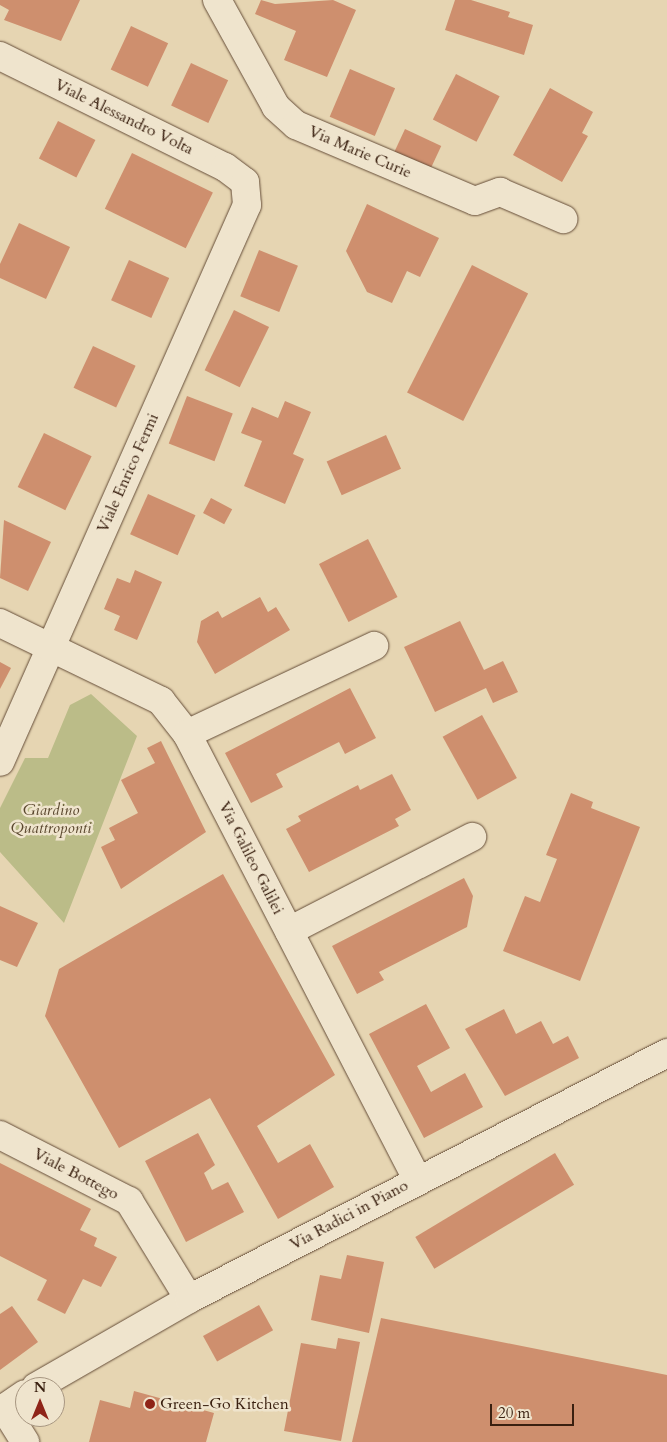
<!DOCTYPE html>
<html>
<head>
<meta charset="utf-8">
<style>
	body { margin:0 }
	#map { position:relative; width:667px; height:1442px; overflow:hidden; background:#e6d5b2; font-family:Cardo,serif }
	div>[style] { position:absolute }
	.green>* { inset:0; background:#bbbc88 }
	.building>* { inset:0; background:#ce8f6e; transform-origin:0 0 }
	.roads { filter:drop-shadow(0 0 1px #654d38) drop-shadow(0 0 1px #654d38) }
	.minor>* { height:28px; margin:-14px; padding:0 14px; transform-origin:14px; border-radius:14px; background:#efe4cd }
	.tertiary>* { height:28px; margin:-14px; padding:0 14px; transform-origin:14px; border-radius:14px; background:#efe4cd }
	.dots>* { width:14px; height:14px; translate:-50% -50%; box-sizing:border-box; border:2px solid #efe4cd; border-radius:50% }
	span { translate:-50% -50%; white-space:nowrap; text-align:center; line-height:1.15; -webkit-text-stroke:5px #efe4cd; paint-order:stroke }
	.street-label { font-size:16px; color:#3a2010 }
	.park-label { font-size:16px; color:#5a472e; font-style:italic }
	.poi-label { font-size:16px; color:#3a2010 }
	.left { translate:0 -50%; text-align:left }
	.north { position:absolute; left:15px; top:1377px; width:50px; height:50px; box-sizing:border-box; background:#efe4cd; border:1px solid #a79681; border-radius:50%; rotate:0deg; font-size:14px; font-weight:700; line-height:20px; text-align:center; color:#3a2010 }
	.north::after { content:''; display:block; margin:auto; width:18px; height:22px; background:#8f2418; clip-path:polygon(50% 0,100% 100%,50% 72%,0 100%) }
	.scale { position:absolute; left:490px; top:1404px; width:84px; height:22px; box-sizing:border-box; border:2px solid #3a2010; border-top:0; padding-left:6px; font-size:15px; line-height:18px; white-space:nowrap; color:#3a2010; -webkit-text-stroke:4px #efe4cd; paint-order:stroke }
</style>
</head>
<body>
<div id="map">
	<div class="green">
		<i style="clip-path:polygon(91px 694px,137px 736px,64px 923px,0 852px,0 808px,25px 758px,48px 758px,70px 705px)"></i>
	</div>
	<div class="building">
		<i style="clip-path:polygon(0 0,80px 0,61px 41px,4px 20px,9px 10px,0 5px)"></i>
		<i style="clip-path:polygon(261px 0,275px 4px,333px 0,356px 10px,327px 77px,284px 60px,296px 31px,255px 14px)"></i>
		<i style="clip-path:polygon(455px 0,471px 0,510px 12px,508px 17px,533px 25px,524px 55px,445px 30px)"></i>
		<i style="left:131px;top:26px;width:41px;height:48px;rotate:25deg"></i>
		<i style="left:191px;top:63px;width:41px;height:47px;rotate:25deg"></i>
		<i style="left:350px;top:69px;width:49px;height:52px;rotate:23deg"></i>
		<i style="left:456px;top:74px;width:49px;height:51px;rotate:27deg"></i>
		<i style="clip-path:polygon(550px 88px,593px 112px,582px 133px,588px 136px,562px 182px,513px 155px)"></i>
		<i style="left:58px;top:121px;width:42px;height:42px;rotate:27deg"></i>
		<i style="left:405px;top:129px;width:40px;height:25px;rotate:25deg"></i>
		<i style="left:132px;top:153px;width:90px;height:62px;rotate:26deg"></i>
		<i style="clip-path:polygon(367px 204px,439px 238px,420px 277px,407px 271px,392px 303px,367px 292px,346px 251px)"></i>
		<i style="clip-path:polygon(19px 223px,70px 247px,46px 299px,0 278px,0 264px)"></i>
		<i style="left:259px;top:250px;width:42px;height:50px;rotate:22deg"></i>
		<i style="left:129px;top:260px;width:44px;height:44px;rotate:24deg"></i>
		<i style="left:472px;top:265px;width:63px;height:143px;rotate:27deg"></i>
		<i style="left:234px;top:310px;width:39px;height:67px;rotate:26deg"></i>
		<i style="left:93px;top:346px;width:47px;height:46px;rotate:25deg"></i>
		<i style="left:187px;top:396px;width:49px;height:51px;rotate:21deg"></i>
		<i style="clip-path:polygon(285px 401px,311px 412px,293px 454px,304px 459px,285px 504px,244px 486px,262px 441px,241px 433px,252px 407px,278px 418px)"></i>
		<i style="left:44px;top:433px;width:53px;height:60px;rotate:26deg"></i>
		<i style="left:386px;top:435px;width:37px;height:65px;rotate:66deg"></i>
		<i style="left:148px;top:494px;width:52px;height:44px;rotate:24deg"></i>
		<i style="left:211px;top:498px;width:24px;height:17px;rotate:28deg"></i>
		<i style="clip-path:polygon(4px 520px,51px 542px,28px 591px,0 578px)"></i>
		<i style="left:368px;top:539px;width:65px;height:55px;rotate:63deg"></i>
		<i style="clip-path:polygon(135px 570px,162px 582px,137px 640px,114px 630px,120px 616px,104px 609px,117px 578px,130px 583px)"></i>
		<i style="clip-path:polygon(260px 597px,268px 612px,276px 607px,290px 630px,215px 674px,197px 642px,201px 621px,218px 611px,222px 618px)"></i>
		<i style="clip-path:polygon(460px 621px,484px 670px,503px 661px,518px 692px,493px 703px,486px 688px,435px 712px,404px 647px)"></i>
		<i style="clip-path:polygon(0 662px,11px 668px,0 689px)"></i>
		<i style="clip-path:polygon(350px 688px,376px 738px,345px 754px,339px 742px,276px 774px,283px 787px,251px 803px,225px 753px)"></i>
		<i style="left:482px;top:715px;width:72px;height:45px;rotate:61deg"></i>
		<i style="clip-path:polygon(161px 741px,206px 832px,121px 889px,101px 847px,115px 840px,109px 828px,138px 813px,121px 780px,155px 763px,147px 748px)"></i>
		<i style="clip-path:polygon(392px 774px,411px 810px,395px 819px,399px 826px,309px 872px,286px 829px,301px 821px,298px 816px,358px 785px,360px 790px)"></i>
		<i style="clip-path:polygon(571px 793px,593px 802px,591px 808px,640px 827px,580px 981px,503px 951px,525px 896px,540px 902px,557px 859px,546px 855px)"></i>
		<i style="clip-path:polygon(223px 874px,335px 1075px,257px 1126px,278px 1163px,310px 1144px,334px 1187px,278px 1219px,210px 1098px,119px 1148px,45px 1016px,59px 969px)"></i>
		<i style="clip-path:polygon(464px 878px,473px 896px,467px 927px,379px 972px,384px 980px,357px 994px,332px 946px)"></i>
		<i style="clip-path:polygon(0 906px,38px 923px,17px 967px,0 960px)"></i>
		<i style="clip-path:polygon(426px 1004px,450px 1048px,417px 1066px,431px 1092px,465px 1073px,483px 1107px,424px 1138px,369px 1034px)"></i>
		<i style="clip-path:polygon(504px 1009px,516px 1034px,541px 1021px,553px 1044px,568px 1036px,579px 1058px,505px 1096px,465px 1029px)"></i>
		<i style="clip-path:polygon(198px 1133px,215px 1165px,204px 1173px,212px 1190px,228px 1182px,244px 1212px,186px 1242px,145px 1161px)"></i>
		<i style="left:555px;top:1153px;width:37px;height:163px;rotate:59deg"></i>
		<i style="clip-path:polygon(0 1163px,91px 1209px,80px 1230px,97px 1238px,94px 1246px,117px 1257px,101px 1287px,83px 1279px,65px 1314px,37px 1300px,47px 1280px,0 1256px)"></i>
		<i style="clip-path:polygon(347px 1255px,384px 1262px,369px 1333px,311px 1320px,320px 1275px,341px 1279px)"></i>
		<i style="left:259px;top:1305px;width:29px;height:64px;rotate:61deg"></i>
		<i style="clip-path:polygon(12px 1306px,38px 1342px,0 1370px,0 1314px)"></i>
		<i style="clip-path:polygon(381px 1318px,667px 1375px,667px 1442px,352px 1442px)"></i>
		<i style="clip-path:polygon(338px 1338px,360px 1342px,341px 1441px,284px 1431px,301px 1343px,336px 1349px)"></i>
		<i style="clip-path:polygon(134px 1391px,214px 1413px,206px 1442px,89px 1442px,100px 1400px,130px 1408px)"></i>
	</div>
	<div class="roads">
		<div class="minor">
			<i style="left:217px;top:0;width:122px;rotate:61.1deg"></i>
			<i style="left:276px;top:107px;width:27px;rotate:42deg"></i>
			<i style="left:296px;top:125px;width:194px;rotate:23deg"></i>
			<i style="left:475px;top:201px;width:27px;rotate:-20deg"></i>
			<i style="left:500px;top:192px;width:69px;rotate:23.2deg"></i>
			<i style="left:0;top:56px;width:251px;rotate:26.3deg"></i>
			<i style="left:225px;top:167px;width:25px;rotate:37deg"></i>
			<i style="left:245px;top:182px;width:23px;rotate:85deg"></i>
			<i style="left:247px;top:205px;width:609px;rotate:113.91deg"></i>
			<i style="left:0;top:623px;width:179px;rotate:25.8deg"></i>
			<i style="left:161px;top:701px;width:42px;rotate:51.8deg"></i>
			<i style="left:187px;top:734px;width:501px;rotate:62.67deg"></i>
			<i style="left:187px;top:734px;width:207px;rotate:-25.2deg"></i>
			<i style="left:289px;top:931px;width:206px;rotate:-27.2deg"></i>
			<i style="left:0;top:1135px;width:145px;rotate:27.1deg"></i>
			<i style="left:129px;top:1201px;width:115px;rotate:58.5deg"></i>
			<i style="left:4px;top:1408px;width:40px;rotate:58deg"></i>
		</div>
		<div class="tertiary">
			<i style="left:36px;top:1387px;width:177px;rotate:-29.9deg"></i>
			<i style="left:189px;top:1299px;width:538px;rotate:-27.23deg"></i>
			<i style="left:0;top:1411px;width:30px;rotate:-34deg"></i>
		</div>
	</div>
	<div class="dots">
		<i style="left:150px;top:1404px;background:#8f2418"></i>
	</div>
	<div class="street-label">
		<span style="left:124px;top:117px;rotate:26deg">Viale Alessandro Volta</span>
		<span style="left:360px;top:152px;rotate:23deg">Via Marie Curie</span>
		<span style="left:128px;top:473px;rotate:-66deg">Viale Enrico Fermi</span>
		<span style="left:251px;top:858px;rotate:63deg">Via Galileo Galilei</span>
		<span style="left:76px;top:1174px;rotate:27deg">Viale Bottego</span>
		<span style="left:349px;top:1215px;rotate:-28deg">Via Radici in Piano</span>
	</div>
	<div class="park-label">
		<span style="left:51px;top:819px">Giardino<br>Quattroponti</span>
	</div>
	<div class="poi-label">
		<span class="left" style="left:160px;top:1404px">Green-Go Kitchen</span>
	</div>
	<div class="north">N</div>
	<div class="scale">20 m</div>
</div>
</body>
</html>
